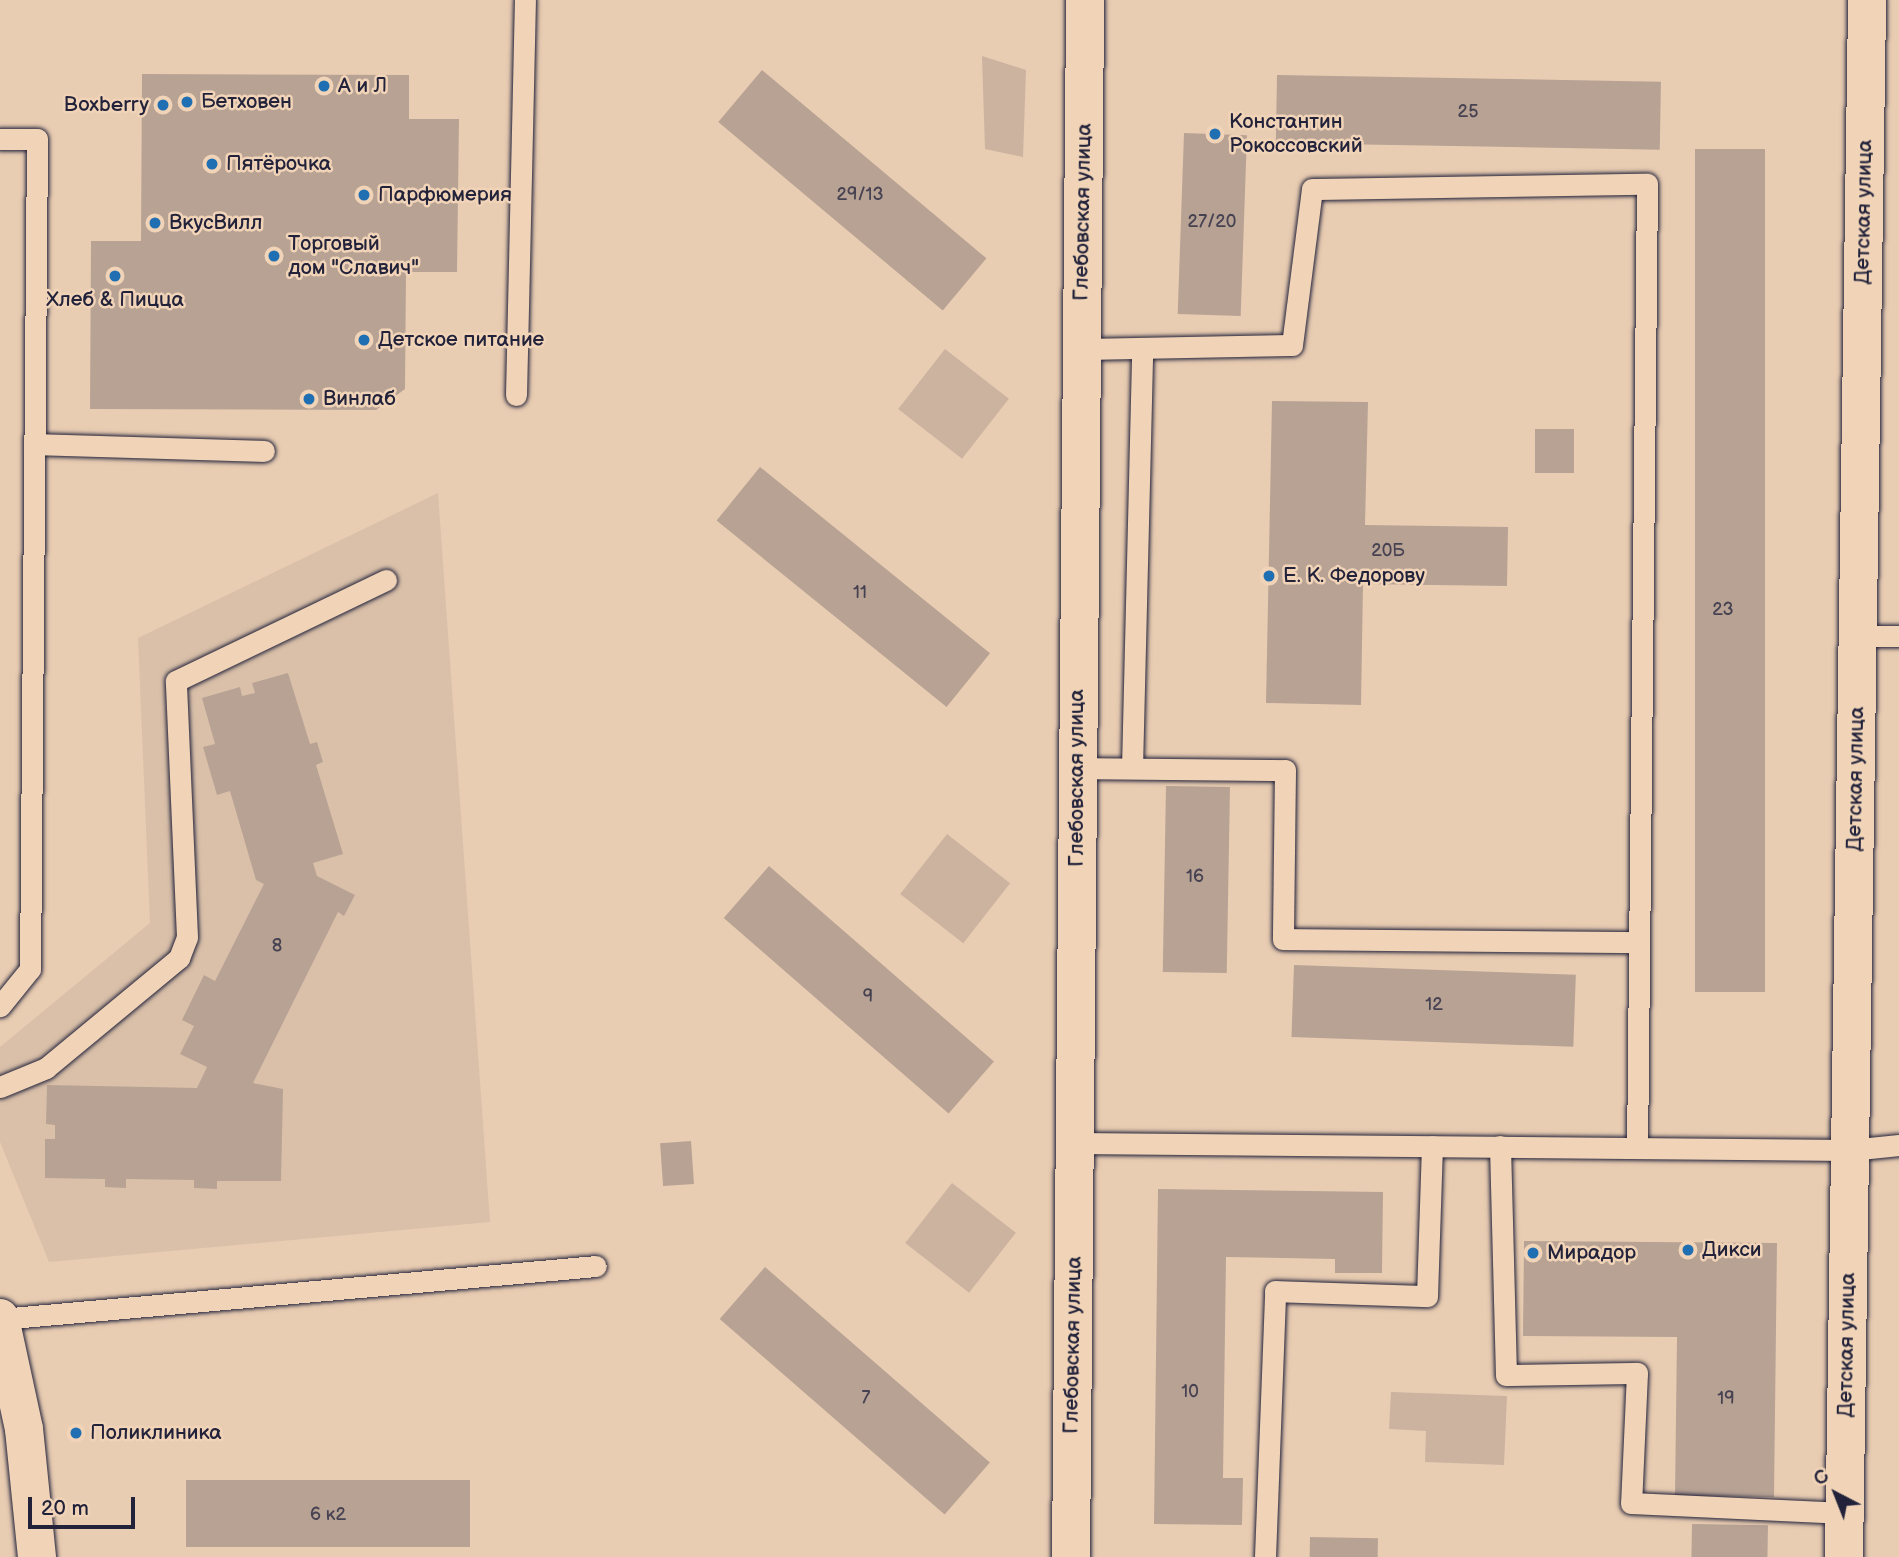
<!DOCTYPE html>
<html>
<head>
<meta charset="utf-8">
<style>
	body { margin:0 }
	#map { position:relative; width:1899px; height:1557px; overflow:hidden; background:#e9cdb2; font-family:"Balsamiq Sans",sans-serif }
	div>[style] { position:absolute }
	.built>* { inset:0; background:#dac0a9 }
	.green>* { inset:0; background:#cbb3a0; transform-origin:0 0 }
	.building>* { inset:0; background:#b7a294; transform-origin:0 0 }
	.roads { filter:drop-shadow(0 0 2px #22223b) drop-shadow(0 0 2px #22223b) }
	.lane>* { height:21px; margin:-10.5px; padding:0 10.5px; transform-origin:10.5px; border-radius:10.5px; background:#f1d4b7 }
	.street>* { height:38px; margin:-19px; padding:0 19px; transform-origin:19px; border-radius:19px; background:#f1d4b7 }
	.secondary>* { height:38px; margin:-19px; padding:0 19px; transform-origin:19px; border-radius:19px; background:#f1d4b7 }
	.dots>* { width:19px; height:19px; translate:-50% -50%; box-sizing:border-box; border:4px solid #f1d4b7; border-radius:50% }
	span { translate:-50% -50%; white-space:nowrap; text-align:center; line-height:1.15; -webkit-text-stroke:5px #f1d4b7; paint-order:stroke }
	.number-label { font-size:18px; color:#474251 }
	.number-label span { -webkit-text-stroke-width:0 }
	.poi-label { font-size:21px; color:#22223b }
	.left { translate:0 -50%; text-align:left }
	.right { translate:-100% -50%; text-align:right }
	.street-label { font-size:21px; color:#22223b }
	.north { position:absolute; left:1801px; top:1459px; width:70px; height:70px; -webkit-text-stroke:5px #f1d4b7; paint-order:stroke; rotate:318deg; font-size:19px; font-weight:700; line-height:28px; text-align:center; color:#22223b }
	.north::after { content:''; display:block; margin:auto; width:24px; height:32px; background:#22223b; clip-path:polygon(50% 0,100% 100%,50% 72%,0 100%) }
	.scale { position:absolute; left:28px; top:1497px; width:107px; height:32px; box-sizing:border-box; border:4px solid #22223b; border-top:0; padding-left:9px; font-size:21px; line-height:24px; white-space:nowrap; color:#22223b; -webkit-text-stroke:5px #f1d4b7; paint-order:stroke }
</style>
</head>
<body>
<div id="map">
	<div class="built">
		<i style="clip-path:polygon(438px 493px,490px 1222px,49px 1262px,0 1142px,0 1047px,150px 923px,138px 638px)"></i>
	</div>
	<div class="green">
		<i style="clip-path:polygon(982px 56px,1026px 70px,1023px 157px,985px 149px)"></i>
		<i style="left:945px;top:349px;width:81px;height:76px;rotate:38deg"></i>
		<i style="left:947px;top:834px;width:80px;height:76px;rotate:38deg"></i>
		<i style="left:952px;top:1183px;width:81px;height:76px;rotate:38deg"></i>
		<i style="clip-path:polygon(1391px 1392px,1507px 1396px,1504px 1465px,1425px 1462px,1426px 1431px,1389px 1429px)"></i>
	</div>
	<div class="building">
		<i style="left:762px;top:70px;width:293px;height:68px;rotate:40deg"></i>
		<i style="clip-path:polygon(142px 74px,409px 75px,409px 119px,459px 119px,457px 272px,406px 272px,405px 389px,376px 410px,90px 409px,91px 241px,141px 241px)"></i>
		<i style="left:1277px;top:75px;width:384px;height:68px;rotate:1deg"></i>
		<i style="left:1184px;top:133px;width:63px;height:181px;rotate:2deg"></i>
		<i style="left:1695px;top:149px;width:70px;height:843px"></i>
		<i style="clip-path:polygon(1272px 401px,1368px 402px,1365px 525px,1508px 527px,1507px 586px,1363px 584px,1361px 705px,1266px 703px)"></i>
		<i style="left:1535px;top:429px;width:39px;height:44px"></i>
		<i style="left:760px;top:467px;width:296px;height:69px;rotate:39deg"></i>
		<i style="clip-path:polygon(288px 673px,310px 744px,317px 742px,323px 762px,316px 765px,343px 854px,313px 863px,317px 876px,355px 895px,344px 916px,338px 912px,253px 1083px,283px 1089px,281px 1181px,217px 1181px,217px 1189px,194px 1188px,194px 1180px,126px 1179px,126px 1188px,105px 1187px,105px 1179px,45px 1178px,45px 1139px,55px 1139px,55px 1125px,46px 1124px,47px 1085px,197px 1088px,207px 1067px,180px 1054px,194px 1026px,182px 1020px,204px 975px,215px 981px,264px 884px,256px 880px,230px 791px,217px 795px,203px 747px,215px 744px,202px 698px,240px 687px,242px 696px,255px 693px,252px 683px)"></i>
		<i style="left:1166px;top:786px;width:64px;height:186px;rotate:1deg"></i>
		<i style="left:769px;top:866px;width:298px;height:69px;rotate:41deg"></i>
		<i style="left:1294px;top:965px;width:282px;height:72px;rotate:2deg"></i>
		<i style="left:691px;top:1141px;width:43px;height:31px;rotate:86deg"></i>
		<i style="clip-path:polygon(1158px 1189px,1383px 1192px,1382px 1273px,1335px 1273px,1335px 1259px,1226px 1257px,1223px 1478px,1243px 1478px,1242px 1525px,1154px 1524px)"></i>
		<i style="clip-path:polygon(1524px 1241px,1777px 1243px,1774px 1497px,1675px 1496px,1677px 1337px,1523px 1336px)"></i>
		<i style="left:765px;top:1267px;width:298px;height:69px;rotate:41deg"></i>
		<i style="left:186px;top:1480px;width:284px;height:67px"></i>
		<i style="left:1692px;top:1524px;width:76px;height:33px;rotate:1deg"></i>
		<i style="left:1310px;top:1537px;width:68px;height:20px;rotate:1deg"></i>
	</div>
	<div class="roads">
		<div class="lane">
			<i style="left:0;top:139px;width:37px"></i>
			<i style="left:37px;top:139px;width:830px;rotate:90.48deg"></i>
			<i style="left:30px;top:969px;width:48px;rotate:129deg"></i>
			<i style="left:1082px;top:349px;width:210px;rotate:-1.1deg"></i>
			<i style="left:1292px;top:345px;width:157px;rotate:-82.7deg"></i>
			<i style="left:1312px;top:189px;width:335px;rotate:-0.9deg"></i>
			<i style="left:1647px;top:184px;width:964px;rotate:90.59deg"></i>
			<i style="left:516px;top:395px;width:395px;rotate:-88.7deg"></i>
			<i style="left:34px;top:444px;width:230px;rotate:1.7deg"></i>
			<i style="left:1858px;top:636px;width:41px"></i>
			<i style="left:1078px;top:768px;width:207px;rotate:0.6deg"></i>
			<i style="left:1285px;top:770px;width:169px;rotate:90.7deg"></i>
			<i style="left:1283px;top:939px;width:356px;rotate:0.5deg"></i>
			<i style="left:1132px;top:768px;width:419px;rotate:-88.6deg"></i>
			<i style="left:0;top:1087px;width:50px;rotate:-22.4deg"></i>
			<i style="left:46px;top:1068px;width:173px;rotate:-39.6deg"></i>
			<i style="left:179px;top:958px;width:22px;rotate:-69deg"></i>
			<i style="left:187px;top:937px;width:256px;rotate:-92.5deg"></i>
			<i style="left:176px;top:681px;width:233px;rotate:-25.7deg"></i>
			<i style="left:1075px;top:1143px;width:775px;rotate:0.52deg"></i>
			<i style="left:1850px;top:1150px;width:49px;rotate:-5.8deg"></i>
			<i style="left:1500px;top:1146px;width:229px;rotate:88.5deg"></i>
			<i style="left:1506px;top:1375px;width:131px;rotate:-0.9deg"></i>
			<i style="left:1637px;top:1373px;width:130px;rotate:92.6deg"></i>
			<i style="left:1631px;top:1503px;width:214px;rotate:2.7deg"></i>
			<i style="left:0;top:1319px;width:598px;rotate:-5.08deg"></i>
			<i style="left:1265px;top:1557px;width:266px;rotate:-87.8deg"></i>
			<i style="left:1275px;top:1291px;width:152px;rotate:1.9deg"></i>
			<i style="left:1427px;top:1296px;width:150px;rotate:-88.1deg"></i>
		</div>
		<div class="street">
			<i style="left:1071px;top:1557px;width:1557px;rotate:-89.48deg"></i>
			<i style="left:1844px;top:1557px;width:1557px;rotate:-89.15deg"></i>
		</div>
		<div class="secondary">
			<i style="left:0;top:1318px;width:114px;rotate:77.8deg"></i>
			<i style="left:24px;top:1429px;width:129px;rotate:84.2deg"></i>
		</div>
	</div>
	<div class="dots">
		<i style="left:324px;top:86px;background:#1f6fb2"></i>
		<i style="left:187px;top:102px;background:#1f6fb2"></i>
		<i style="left:163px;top:105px;background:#1f6fb2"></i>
		<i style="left:1215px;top:134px;background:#1f6fb2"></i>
		<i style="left:212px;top:164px;background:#1f6fb2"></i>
		<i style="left:364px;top:195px;background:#1f6fb2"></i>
		<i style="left:155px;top:223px;background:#1f6fb2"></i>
		<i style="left:274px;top:256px;background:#1f6fb2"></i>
		<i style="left:115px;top:276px;background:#1f6fb2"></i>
		<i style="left:364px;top:340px;background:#1f6fb2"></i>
		<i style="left:309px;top:399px;background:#1f6fb2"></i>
		<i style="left:1269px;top:576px;background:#1f6fb2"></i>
		<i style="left:1688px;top:1250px;background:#1f6fb2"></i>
		<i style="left:1533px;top:1253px;background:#1f6fb2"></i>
		<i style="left:76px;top:1433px;background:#1f6fb2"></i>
	</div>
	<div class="number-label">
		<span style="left:1468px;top:112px">25</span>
		<span style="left:860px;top:195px">29/13</span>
		<span style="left:1212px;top:222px">27/20</span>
		<span style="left:1388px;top:551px">20Б</span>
		<span style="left:860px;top:593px">11</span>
		<span style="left:1723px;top:610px">23</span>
		<span style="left:1195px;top:877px">16</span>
		<span style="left:277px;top:946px">8</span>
		<span style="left:868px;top:997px">9</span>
		<span style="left:1434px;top:1005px">12</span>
		<span style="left:1190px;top:1392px">10</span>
		<span style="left:866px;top:1398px">7</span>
		<span style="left:1726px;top:1399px">19</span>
		<span style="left:328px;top:1515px">6 к2</span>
	</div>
	<div class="poi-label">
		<span class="left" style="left:338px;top:86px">А и Л</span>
		<span class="left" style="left:201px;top:102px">Бетховен</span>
		<span class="right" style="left:149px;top:105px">Boxberry</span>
		<span class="left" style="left:1229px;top:134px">Константин<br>Рокоссовский</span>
		<span class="left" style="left:226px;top:164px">Пятёрочка</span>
		<span class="left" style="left:378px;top:195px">Парфюмерия</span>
		<span class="left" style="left:169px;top:223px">ВкусВилл</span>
		<span class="left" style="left:288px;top:256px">Торговый<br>дом "Славич"</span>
		<span style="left:115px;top:300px">Хлеб &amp; Пицца</span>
		<span class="left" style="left:378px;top:340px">Детское питание</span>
		<span class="left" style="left:323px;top:399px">Винлаб</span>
		<span class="left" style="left:1283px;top:576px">Е. К. Федорову</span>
		<span class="left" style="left:1702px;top:1250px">Дикси</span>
		<span class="left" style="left:1547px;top:1253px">Мирадор</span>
		<span class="left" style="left:90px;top:1433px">Поликлиника</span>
	</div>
	<div class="street-label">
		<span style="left:1083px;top:212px;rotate:-89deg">Глебовская улица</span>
		<span style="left:1864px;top:212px;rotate:-89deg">Детская улица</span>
		<span style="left:1077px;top:778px;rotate:-90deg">Глебовская улица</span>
		<span style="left:1856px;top:779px;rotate:-89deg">Детская улица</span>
		<span style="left:1073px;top:1345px;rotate:-89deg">Глебовская улица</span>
		<span style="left:1847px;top:1345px;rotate:-89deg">Детская улица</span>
	</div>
	<div class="north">С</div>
	<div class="scale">20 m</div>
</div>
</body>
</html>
